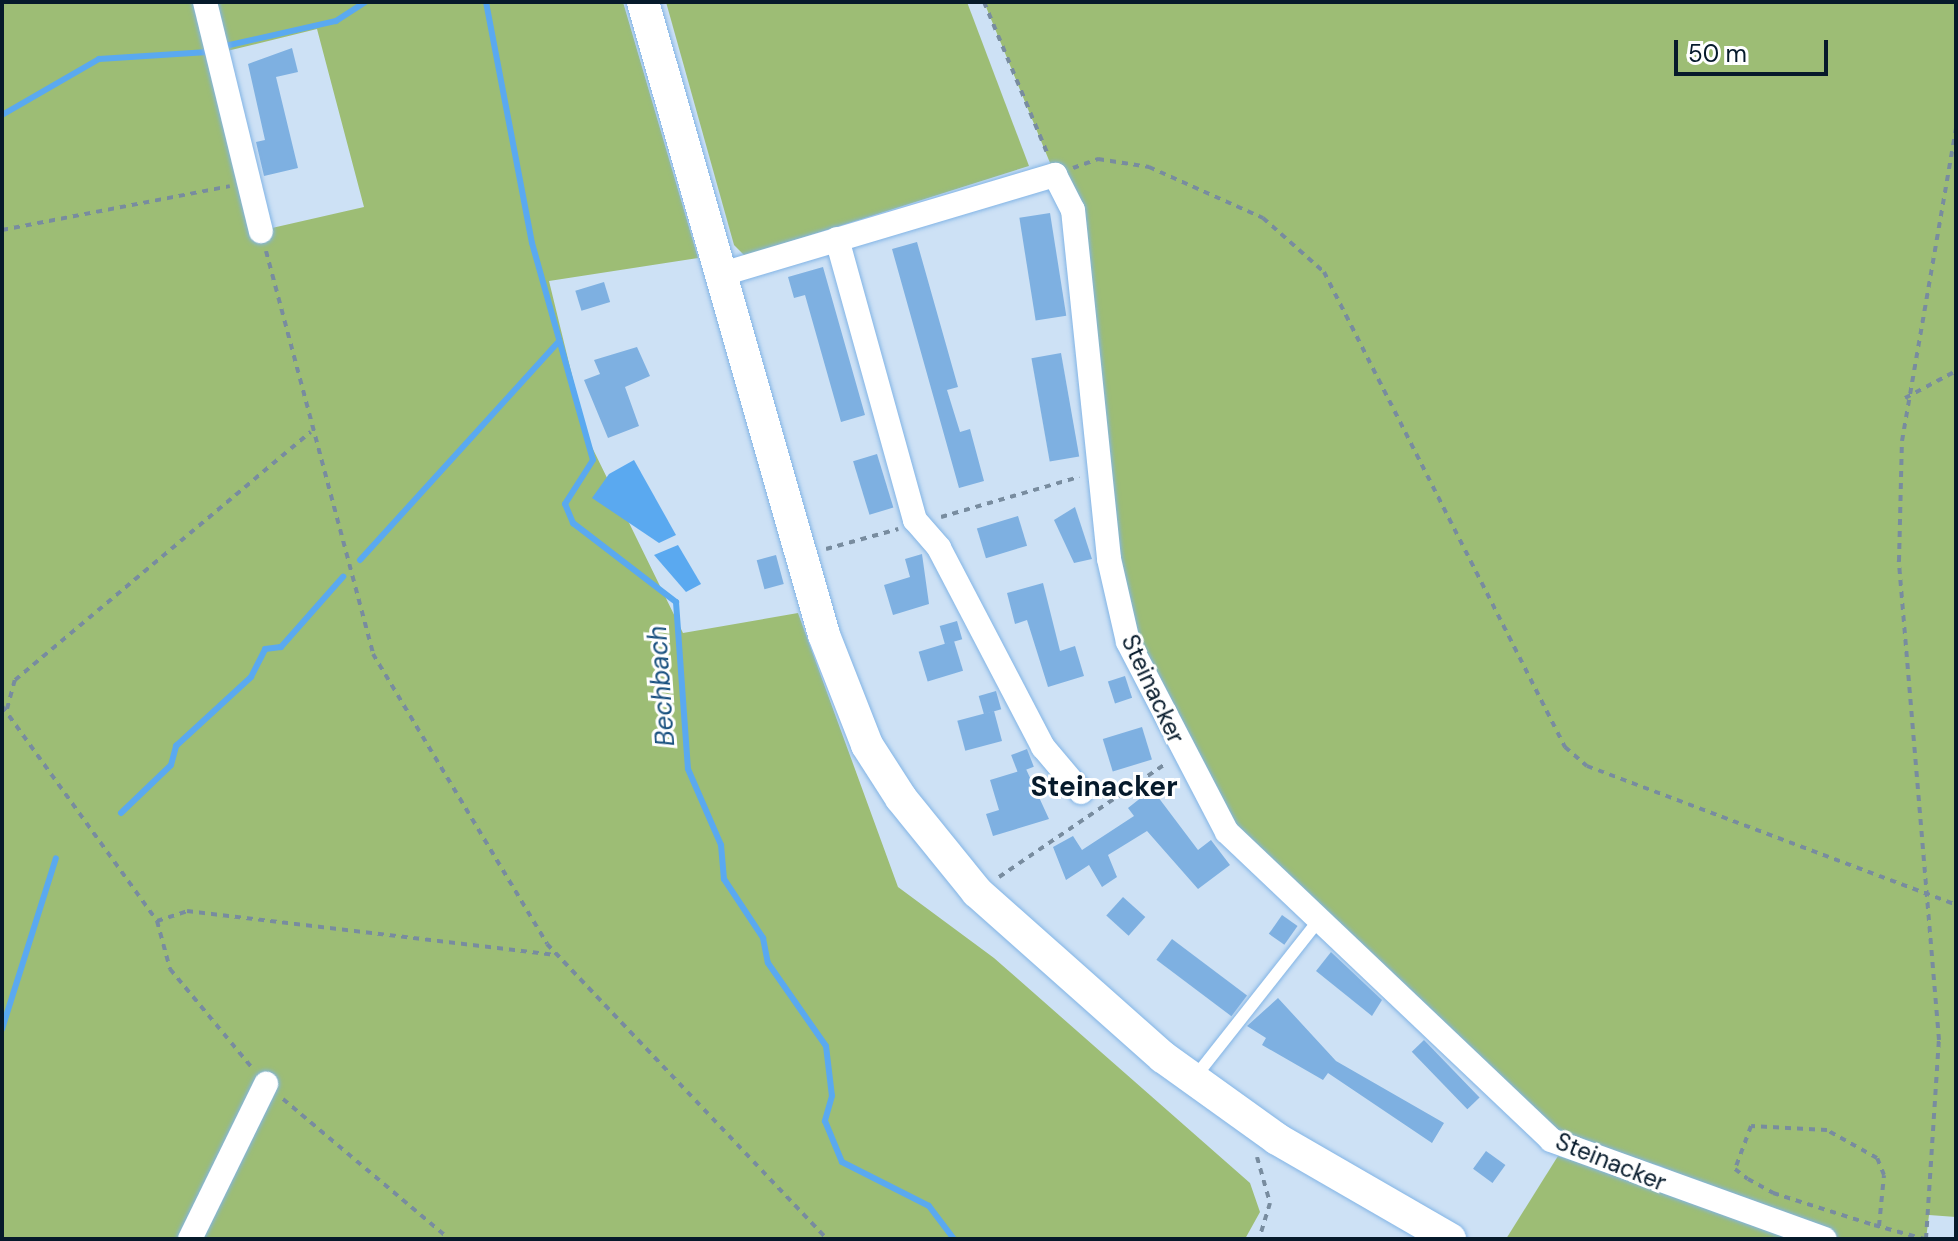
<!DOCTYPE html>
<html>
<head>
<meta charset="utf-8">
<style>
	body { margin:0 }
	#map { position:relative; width:1958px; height:1241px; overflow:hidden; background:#cde1f5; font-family:"DM Sans",sans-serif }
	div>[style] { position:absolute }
	.green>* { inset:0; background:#9dbd75 }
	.water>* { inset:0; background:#5aa9f0 }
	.stream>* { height:6px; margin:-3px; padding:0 3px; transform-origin:3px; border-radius:3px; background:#5aa9f0 }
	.building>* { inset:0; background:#7eb0e1; transform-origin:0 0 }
	.path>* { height:4px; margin-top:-2px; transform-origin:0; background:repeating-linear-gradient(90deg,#788c9f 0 6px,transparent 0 12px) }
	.roads { filter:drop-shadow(0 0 2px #82b4e5) drop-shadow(0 0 2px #82b4e5) }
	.lane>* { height:12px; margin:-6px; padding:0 6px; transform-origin:6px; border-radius:6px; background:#fff }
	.street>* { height:24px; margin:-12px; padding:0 12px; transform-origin:12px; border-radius:12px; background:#fff }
	.secondary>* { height:32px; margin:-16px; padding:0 16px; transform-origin:16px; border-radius:16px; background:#fff }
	span { translate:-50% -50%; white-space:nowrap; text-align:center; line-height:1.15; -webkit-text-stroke:6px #fff; paint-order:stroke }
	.street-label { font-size:24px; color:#061a2b }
	.water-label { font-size:26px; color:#18507f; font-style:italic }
	.quarter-label { font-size:28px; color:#061a2b; font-weight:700 }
	.frame { position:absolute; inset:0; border:4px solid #061a2b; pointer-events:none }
	.scale { position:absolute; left:1674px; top:40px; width:154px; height:36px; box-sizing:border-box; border:4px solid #061a2b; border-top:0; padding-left:10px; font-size:24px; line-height:28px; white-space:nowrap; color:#061a2b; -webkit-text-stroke:6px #fff; paint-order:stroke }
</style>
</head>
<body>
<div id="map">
	<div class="green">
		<i style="clip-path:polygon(evenodd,2px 2px,623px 2px,698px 258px,549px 281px,587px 437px,683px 633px,798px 613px,898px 887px,994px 958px,1250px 1183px,1260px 1212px,1245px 1239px,2px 1239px,2px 2px,317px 29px,364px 207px,272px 228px,227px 51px,317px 29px)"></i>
		<i style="clip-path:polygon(666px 2px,967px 2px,1029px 166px,745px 256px,734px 245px)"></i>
		<i style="clip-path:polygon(984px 2px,1956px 2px,1956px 1217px,1929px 1215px,1926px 1239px,1827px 1239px,1660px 1166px,1566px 1141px,1227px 832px,1128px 642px,1055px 175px)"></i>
		<i style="clip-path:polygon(1558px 1156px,1635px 1180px,1798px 1239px,1506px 1239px)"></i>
	</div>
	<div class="water">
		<i style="clip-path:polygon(634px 460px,676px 535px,659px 543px,592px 498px,609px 474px)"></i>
		<i style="clip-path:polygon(678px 545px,701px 584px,686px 592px,654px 555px)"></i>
	</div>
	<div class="stream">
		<i style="left:486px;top:2px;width:245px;rotate:79.2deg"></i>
		<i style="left:532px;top:243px;width:225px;rotate:74.3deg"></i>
		<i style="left:593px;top:460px;width:52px;rotate:122.5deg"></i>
		<i style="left:565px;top:504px;width:21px;rotate:67deg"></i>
		<i style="left:573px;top:523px;width:130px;rotate:37.5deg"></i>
		<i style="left:676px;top:602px;width:167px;rotate:85.9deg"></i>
		<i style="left:688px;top:769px;width:83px;rotate:66.5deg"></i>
		<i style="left:721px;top:845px;width:34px;rotate:85deg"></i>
		<i style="left:724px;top:879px;width:71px;rotate:56.5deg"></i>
		<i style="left:763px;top:938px;width:25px;rotate:79deg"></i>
		<i style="left:768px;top:963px;width:101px;rotate:55.1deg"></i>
		<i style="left:826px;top:1046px;width:50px;rotate:83.2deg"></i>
		<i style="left:832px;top:1096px;width:26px;rotate:106deg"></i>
		<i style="left:825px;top:1121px;width:44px;rotate:67.5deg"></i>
		<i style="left:842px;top:1162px;width:97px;rotate:26.8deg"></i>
		<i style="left:929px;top:1206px;width:41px;rotate:52.9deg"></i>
		<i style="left:225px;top:46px;width:114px;rotate:-12.7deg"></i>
		<i style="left:336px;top:21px;width:35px;rotate:-33deg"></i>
		<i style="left:2px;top:115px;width:112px;rotate:-30deg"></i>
		<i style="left:99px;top:59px;width:109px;rotate:-3.7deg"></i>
		<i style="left:360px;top:560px;width:296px;rotate:-47.7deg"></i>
		<i style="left:121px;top:813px;width:69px;rotate:-43.8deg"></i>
		<i style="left:171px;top:765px;width:20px;rotate:-75deg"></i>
		<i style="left:176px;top:746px;width:102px;rotate:-42.6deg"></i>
		<i style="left:251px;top:677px;width:31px;rotate:-63deg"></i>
		<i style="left:265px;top:649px;width:16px;rotate:-7deg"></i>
		<i style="left:281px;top:647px;width:94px;rotate:-48.5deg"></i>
		<i style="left:2px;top:1029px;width:179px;rotate:-72.5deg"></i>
	</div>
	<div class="building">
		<i style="clip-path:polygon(292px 48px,298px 72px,276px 77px,298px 168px,264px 176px,256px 142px,265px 140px,248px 64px)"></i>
		<i style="left:1050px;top:213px;width:104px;height:31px;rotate:81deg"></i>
		<i style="clip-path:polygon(917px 242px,958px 387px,947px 390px,960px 432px,970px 429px,984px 481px,959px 488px,892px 249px)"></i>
		<i style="clip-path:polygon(823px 267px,865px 415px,841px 422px,805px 295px,794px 298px,788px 277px)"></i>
		<i style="left:604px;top:282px;width:21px;height:30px;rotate:73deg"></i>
		<i style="clip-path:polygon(637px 347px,650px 376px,625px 387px,639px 426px,608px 438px,584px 380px,600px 374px,594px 360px)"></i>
		<i style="left:1061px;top:353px;width:105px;height:30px;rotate:80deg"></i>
		<i style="left:877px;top:454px;width:56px;height:25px;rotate:73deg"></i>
		<i style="clip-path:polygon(1075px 507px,1092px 559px,1074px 563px,1054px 520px)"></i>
		<i style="left:1018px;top:516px;width:31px;height:43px;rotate:73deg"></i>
		<i style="clip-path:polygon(922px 554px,929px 604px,893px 615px,884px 585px,910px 577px,905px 559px)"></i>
		<i style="left:776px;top:555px;width:30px;height:20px;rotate:75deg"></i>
		<i style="clip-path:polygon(1043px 583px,1060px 651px,1075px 646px,1084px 676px,1048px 687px,1027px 620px,1015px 624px,1007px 593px)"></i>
		<i style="left:957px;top:621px;width:19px;height:18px;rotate:74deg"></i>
		<i style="left:954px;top:641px;width:31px;height:37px;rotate:73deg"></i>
		<i style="left:1125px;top:676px;width:23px;height:18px;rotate:72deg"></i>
		<i style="left:996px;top:691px;width:19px;height:18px;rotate:74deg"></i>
		<i style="left:994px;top:711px;width:31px;height:38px;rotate:75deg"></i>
		<i style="left:1142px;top:727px;width:34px;height:41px;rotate:73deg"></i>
		<i style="left:1027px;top:749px;width:19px;height:17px;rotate:69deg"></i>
		<i style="clip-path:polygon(1026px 769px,1049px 819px,993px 836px,986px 814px,999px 810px,990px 780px)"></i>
		<i style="clip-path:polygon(1152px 789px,1198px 850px,1211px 840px,1230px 865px,1198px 889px,1147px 831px,1108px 855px,1117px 877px,1102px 887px,1089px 865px,1066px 880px,1053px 847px,1073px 836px,1082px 850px,1134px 816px,1128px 808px)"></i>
		<i style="left:1123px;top:897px;width:30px;height:25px;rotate:42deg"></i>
		<i style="left:1282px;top:915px;width:19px;height:23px;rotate:35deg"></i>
		<i style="left:1172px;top:939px;width:94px;height:26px;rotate:37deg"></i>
		<i style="clip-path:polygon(1331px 952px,1382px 1000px,1372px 1016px,1316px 971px)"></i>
		<i style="clip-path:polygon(1278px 998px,1336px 1061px,1444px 1123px,1432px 1143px,1328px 1073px,1323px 1080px,1262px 1045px,1266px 1038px,1247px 1026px)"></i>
		<i style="left:1424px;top:1040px;width:80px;height:17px;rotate:46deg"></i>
		<i style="left:1486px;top:1151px;width:24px;height:22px;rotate:36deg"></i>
	</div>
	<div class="path">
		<i style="left:984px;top:2px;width:166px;rotate:67.3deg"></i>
		<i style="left:1073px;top:168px;width:27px;rotate:-20deg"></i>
		<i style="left:1098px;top:159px;width:52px;rotate:8.9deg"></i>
		<i style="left:1149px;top:167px;width:125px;rotate:24.1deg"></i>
		<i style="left:1263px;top:218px;width:81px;rotate:41.5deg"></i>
		<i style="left:1324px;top:272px;width:533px;rotate:63.1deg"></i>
		<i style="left:1565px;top:747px;width:29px;rotate:41deg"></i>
		<i style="left:1587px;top:766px;width:394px;rotate:20.6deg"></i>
		<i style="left:2px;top:230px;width:232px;rotate:-10.9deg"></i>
		<i style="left:266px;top:251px;width:417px;rotate:75.1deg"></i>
		<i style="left:373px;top:654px;width:338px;rotate:59deg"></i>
		<i style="left:547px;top:944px;width:407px;rotate:46.5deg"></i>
		<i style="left:1905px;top:398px;width:58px;rotate:-27.9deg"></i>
		<i style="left:941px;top:517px;width:144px;rotate:-16.2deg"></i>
		<i style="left:826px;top:549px;width:75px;rotate:-15.5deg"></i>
		<i style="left:2px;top:706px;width:265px;rotate:54.2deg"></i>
		<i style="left:157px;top:921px;width:50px;rotate:74.8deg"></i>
		<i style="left:170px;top:969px;width:131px;rotate:50.3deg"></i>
		<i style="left:7px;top:709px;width:30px;rotate:-75deg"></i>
		<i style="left:15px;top:680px;width:386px;rotate:-40deg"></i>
		<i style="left:999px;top:877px;width:203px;rotate:-34.2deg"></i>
		<i style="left:157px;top:921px;width:32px;rotate:-18deg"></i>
		<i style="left:187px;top:911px;width:371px;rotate:6.8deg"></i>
		<i style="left:283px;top:1099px;width:217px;rotate:40.1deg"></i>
		<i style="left:1257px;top:1157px;width:48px;rotate:74.2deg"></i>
		<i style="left:1270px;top:1203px;width:38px;rotate:107deg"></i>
		<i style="left:1879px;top:1226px;width:51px;rotate:-84.4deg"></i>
		<i style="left:1884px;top:1175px;width:18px;rotate:-112deg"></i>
		<i style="left:1877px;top:1158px;width:57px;rotate:-150.8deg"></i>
		<i style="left:1827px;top:1130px;width:76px;rotate:-177deg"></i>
		<i style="left:1751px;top:1126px;width:46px;rotate:110.4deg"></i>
		<i style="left:1735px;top:1169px;width:16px;rotate:38deg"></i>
		<i style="left:1748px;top:1179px;width:29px;rotate:29deg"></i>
		<i style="left:1773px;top:1193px;width:106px;rotate:17.6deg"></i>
		<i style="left:1874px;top:1225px;width:52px;rotate:15.6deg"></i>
		<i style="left:1926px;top:1239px;width:199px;rotate:-86.3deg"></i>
		<i style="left:1939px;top:1040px;width:481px;rotate:-94.8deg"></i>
		<i style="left:1899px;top:561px;width:120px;rotate:-88.6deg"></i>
		<i style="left:1902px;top:441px;width:317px;rotate:-80.2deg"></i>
	</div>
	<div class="roads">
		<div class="lane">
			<i style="left:1195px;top:1077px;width:200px;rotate:-51.7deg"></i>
		</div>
		<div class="street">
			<i style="left:205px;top:2px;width:236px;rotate:76.3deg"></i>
			<i style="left:837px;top:239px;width:292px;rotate:74.5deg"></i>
			<i style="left:915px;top:520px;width:37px;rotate:49deg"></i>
			<i style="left:939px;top:548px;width:225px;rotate:62.4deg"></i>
			<i style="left:1043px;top:747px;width:59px;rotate:49.8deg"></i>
			<i style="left:719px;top:275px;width:351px;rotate:-16.6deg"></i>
			<i style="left:1055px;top:175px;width:39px;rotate:63deg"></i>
			<i style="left:1073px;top:210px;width:351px;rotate:84.1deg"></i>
			<i style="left:1109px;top:559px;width:85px;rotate:77.1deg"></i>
			<i style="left:1128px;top:642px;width:214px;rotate:62.5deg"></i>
			<i style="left:1227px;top:832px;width:447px;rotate:43.5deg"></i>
			<i style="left:1551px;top:1140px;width:291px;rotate:19.9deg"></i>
			<i style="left:190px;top:1239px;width:173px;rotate:-63.9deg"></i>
		</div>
		<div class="secondary">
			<i style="left:643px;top:2px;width:658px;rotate:74.04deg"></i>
			<i style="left:824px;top:635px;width:118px;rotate:68.6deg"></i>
			<i style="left:867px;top:745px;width:63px;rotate:57.3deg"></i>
			<i style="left:901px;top:798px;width:121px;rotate:51deg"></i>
			<i style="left:977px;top:892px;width:249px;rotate:41.6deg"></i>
			<i style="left:1163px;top:1057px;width:140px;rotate:35.7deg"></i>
			<i style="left:1277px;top:1139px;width:200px;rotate:30deg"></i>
		</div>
	</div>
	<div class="street-label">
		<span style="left:1153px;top:689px;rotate:65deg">Steinacker</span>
		<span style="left:1611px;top:1162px;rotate:22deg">Steinacker</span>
	</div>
	<div class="water-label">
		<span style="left:662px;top:686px;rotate:-94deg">Bechbach</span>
	</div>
	<div class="quarter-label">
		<span style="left:1104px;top:787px">Steinacker</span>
	</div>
	<div class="frame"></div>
	<div class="scale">50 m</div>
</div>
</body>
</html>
